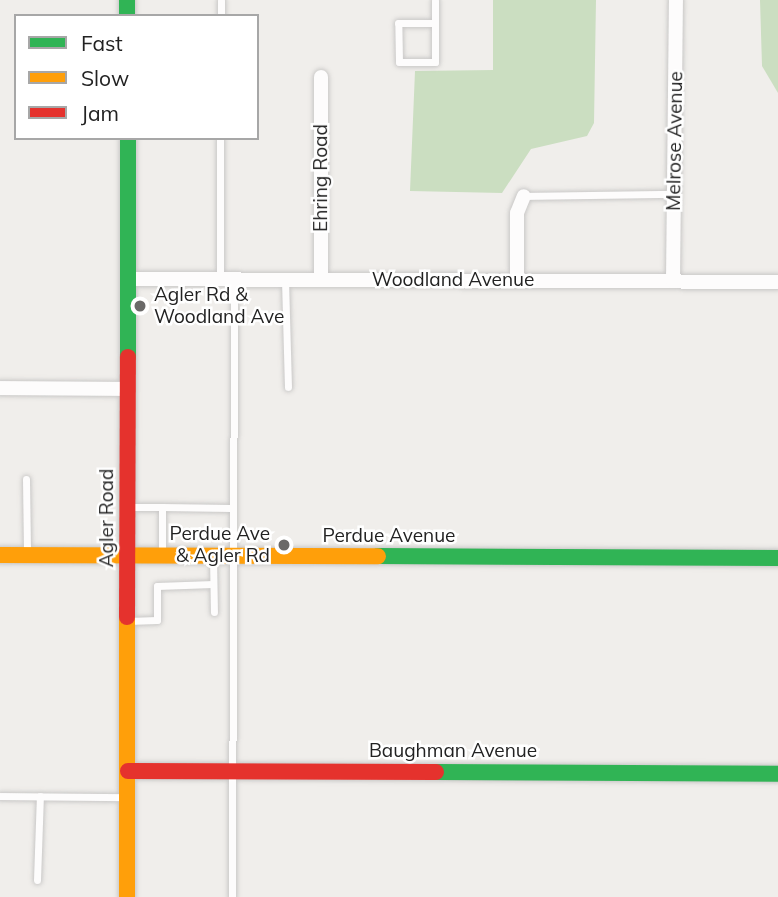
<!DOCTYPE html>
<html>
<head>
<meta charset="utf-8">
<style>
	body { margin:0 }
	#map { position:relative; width:778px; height:897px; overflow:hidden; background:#f0eeeb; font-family:Mulish,sans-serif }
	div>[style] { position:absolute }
	.forest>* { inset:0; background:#cbdec1 }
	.roads { filter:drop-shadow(0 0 2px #c9c8c7) drop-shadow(0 0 2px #c9c8c7) }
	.lane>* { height:7px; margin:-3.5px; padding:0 3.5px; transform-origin:3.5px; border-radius:3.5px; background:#fdfcfc }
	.street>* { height:14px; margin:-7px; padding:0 7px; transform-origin:7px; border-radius:7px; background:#fdfcfc }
	.fast>* { height:16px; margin:-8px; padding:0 8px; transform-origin:8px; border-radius:8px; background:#30b455 }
	.slow>* { height:16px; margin:-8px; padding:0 8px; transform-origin:8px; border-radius:8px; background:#ff9f0a }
	.jam>* { height:16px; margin:-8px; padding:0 8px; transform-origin:8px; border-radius:8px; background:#e5322d }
	.dots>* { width:19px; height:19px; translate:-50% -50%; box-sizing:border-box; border:4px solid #fff; border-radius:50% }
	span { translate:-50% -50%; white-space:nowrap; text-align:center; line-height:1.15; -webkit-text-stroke:5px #fff; paint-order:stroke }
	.street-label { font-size:19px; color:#222 }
	.poi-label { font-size:19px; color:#222 }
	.left { translate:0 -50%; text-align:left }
	.right { translate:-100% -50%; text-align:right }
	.legend { position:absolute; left:14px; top:14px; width:245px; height:126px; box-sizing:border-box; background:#fff; border:2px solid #a7a7a7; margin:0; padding:9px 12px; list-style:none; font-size:21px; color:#222 }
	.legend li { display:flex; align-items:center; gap:14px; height:35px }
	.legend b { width:35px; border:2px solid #a7a7a7 }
</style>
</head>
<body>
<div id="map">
	<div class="forest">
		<i style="clip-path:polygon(493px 0,596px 0,594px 123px,587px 136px,531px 149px,502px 193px,410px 191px,415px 71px,493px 70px)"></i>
		<i style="clip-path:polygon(760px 0,778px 0,778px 93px,762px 66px)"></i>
	</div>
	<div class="roads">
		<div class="lane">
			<i style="left:221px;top:0;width:16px;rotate:90deg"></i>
			<i style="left:435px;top:0;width:62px;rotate:90deg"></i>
			<i style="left:435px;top:62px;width:36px;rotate:180deg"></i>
			<i style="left:399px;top:62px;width:39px;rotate:-91deg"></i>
			<i style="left:398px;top:23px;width:37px"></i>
			<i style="left:220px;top:138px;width:141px;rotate:90deg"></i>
			<i style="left:524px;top:196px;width:150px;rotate:-0.8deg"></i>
			<i style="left:285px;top:280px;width:107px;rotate:88.4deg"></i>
			<i style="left:26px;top:479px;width:76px;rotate:89.2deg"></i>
			<i style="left:129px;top:507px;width:33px"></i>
			<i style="left:162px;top:507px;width:49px;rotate:90deg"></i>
			<i style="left:162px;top:507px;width:69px;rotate:0.8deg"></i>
			<i style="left:213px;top:557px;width:55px;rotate:89deg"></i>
			<i style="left:128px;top:621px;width:29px;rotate:-2deg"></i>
			<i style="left:157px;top:620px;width:34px;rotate:-90deg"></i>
			<i style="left:157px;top:586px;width:56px;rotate:-2deg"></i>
			<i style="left:0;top:796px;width:127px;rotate:0.5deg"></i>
			<i style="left:37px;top:880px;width:84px;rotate:-88deg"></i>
			<i style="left:232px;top:897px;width:618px;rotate:-89.81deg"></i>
		</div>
		<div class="street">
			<i style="left:128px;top:279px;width:650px;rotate:0.26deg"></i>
			<i style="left:321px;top:280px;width:203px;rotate:-90deg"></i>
			<i style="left:517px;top:280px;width:67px;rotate:-90deg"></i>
			<i style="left:517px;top:213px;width:18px;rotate:-68deg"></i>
			<i style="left:673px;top:281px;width:281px;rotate:-89.4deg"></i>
			<i style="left:0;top:388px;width:128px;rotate:0.4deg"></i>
		</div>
		<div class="fast">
			<i style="left:127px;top:0;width:16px;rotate:90deg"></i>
			<i style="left:128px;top:357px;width:219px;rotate:-90deg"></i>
			<i style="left:378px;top:556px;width:400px;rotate:0.3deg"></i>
			<i style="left:436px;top:772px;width:342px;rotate:0.3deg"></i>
		</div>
		<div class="slow">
			<i style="left:0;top:555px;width:378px;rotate:0.2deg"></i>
			<i style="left:127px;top:897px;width:280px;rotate:-90deg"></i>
		</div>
		<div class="jam">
			<i style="left:127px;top:617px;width:260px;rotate:-89.8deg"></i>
			<i style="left:128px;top:771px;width:308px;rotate:0.2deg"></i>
		</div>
	</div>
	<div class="dots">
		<i style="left:140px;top:306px;background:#6a6968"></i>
		<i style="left:284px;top:545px;background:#6a6968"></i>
	</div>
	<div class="street-label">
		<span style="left:675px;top:141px;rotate:-89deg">Melrose Avenue</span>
		<span style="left:321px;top:178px;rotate:-90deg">Ehring Road</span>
		<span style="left:453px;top:280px">Woodland Avenue</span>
		<span style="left:107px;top:518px;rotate:-90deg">Agler Road</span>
		<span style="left:389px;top:536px">Perdue Avenue</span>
		<span style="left:453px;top:751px">Baughman Avenue</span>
	</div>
	<div class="poi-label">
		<span class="left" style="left:154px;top:306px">Agler Rd &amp;<br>Woodland Ave</span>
		<span class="right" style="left:270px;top:545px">Perdue Ave<br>&amp; Agler Rd</span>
	</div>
	<ul class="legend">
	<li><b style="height:9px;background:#30b455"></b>Fast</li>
	<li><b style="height:9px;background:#ff9f0a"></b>Slow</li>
	<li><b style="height:9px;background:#e5322d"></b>Jam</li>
	</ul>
</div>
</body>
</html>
